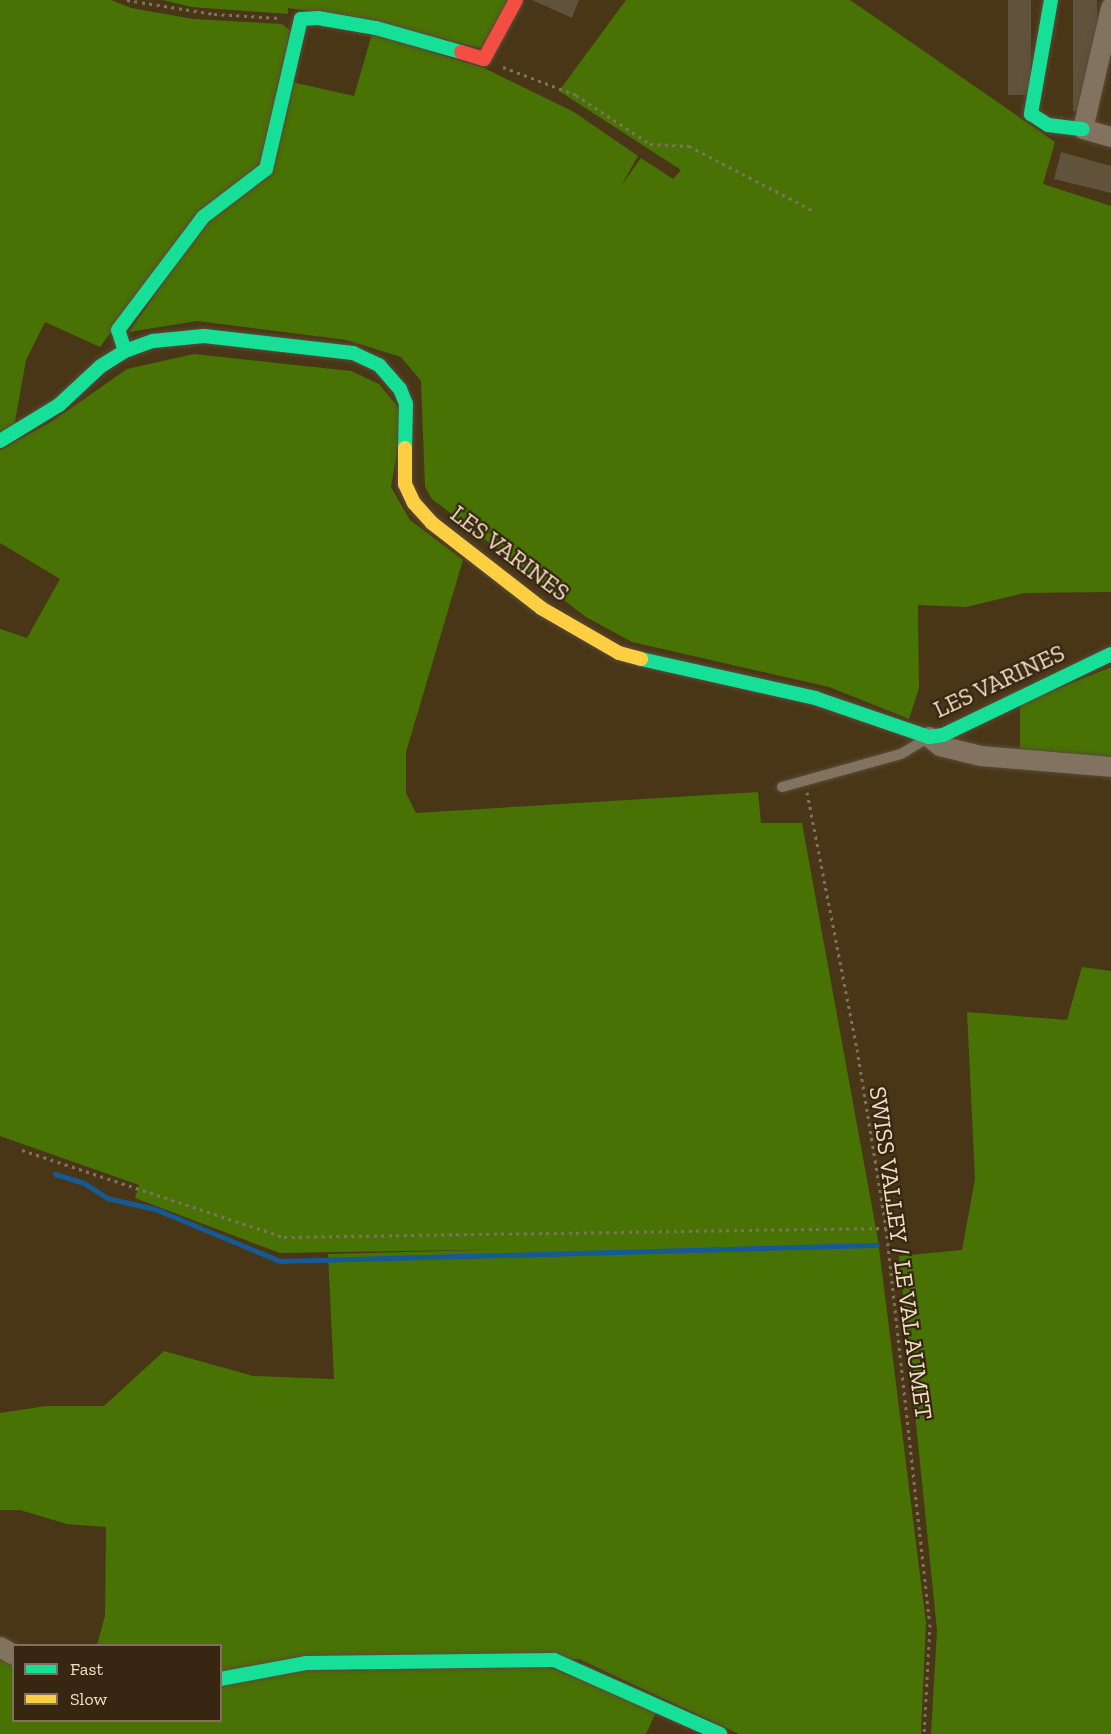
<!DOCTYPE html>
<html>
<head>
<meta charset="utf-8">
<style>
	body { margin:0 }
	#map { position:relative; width:1111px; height:1734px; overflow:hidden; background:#493617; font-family:"Zilla Slab",serif }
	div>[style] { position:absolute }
	.green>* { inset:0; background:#487203 }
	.stream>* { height:5px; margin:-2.5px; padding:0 2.5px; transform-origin:2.5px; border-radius:2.5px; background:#155995 }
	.building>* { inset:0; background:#60523b; transform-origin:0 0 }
	.path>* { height:3px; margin-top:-1.5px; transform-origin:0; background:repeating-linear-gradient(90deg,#7f7260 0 3px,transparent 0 7.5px) }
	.roads { filter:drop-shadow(0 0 2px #5a4c38) drop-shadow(0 0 2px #5a4c38) }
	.lane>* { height:10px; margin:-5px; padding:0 5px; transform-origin:5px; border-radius:5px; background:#817360 }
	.street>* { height:20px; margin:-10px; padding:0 10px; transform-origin:10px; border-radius:10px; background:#817360 }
	.fast>* { height:14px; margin:-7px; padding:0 7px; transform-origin:7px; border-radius:7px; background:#16e098 }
	.slow>* { height:14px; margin:-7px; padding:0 7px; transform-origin:7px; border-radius:7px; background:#ffcf43 }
	.jam>* { height:14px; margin:-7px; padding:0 7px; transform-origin:7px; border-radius:7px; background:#f24e42 }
	span { translate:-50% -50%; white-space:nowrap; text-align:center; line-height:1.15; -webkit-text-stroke:4.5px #362612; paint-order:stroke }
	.street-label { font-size:24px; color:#f3dec5 }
	.legend { position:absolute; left:12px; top:1644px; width:210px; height:78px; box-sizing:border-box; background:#362612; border:2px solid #82705a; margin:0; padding:8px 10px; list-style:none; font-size:18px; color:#f3dec5 }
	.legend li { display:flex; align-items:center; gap:12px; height:30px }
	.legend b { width:30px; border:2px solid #82705a }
</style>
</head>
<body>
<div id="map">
	<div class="green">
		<i style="clip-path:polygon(0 0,111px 0,131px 8px,193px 19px,282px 24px,292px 32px,259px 168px,201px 209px,100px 347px,45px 322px,26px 360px,14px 427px,0 433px)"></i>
		<i style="clip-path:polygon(163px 0,508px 0,481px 48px,341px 15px,288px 8px,288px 14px,191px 7px)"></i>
		<i style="clip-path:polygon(626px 0,850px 0,1055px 142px,1043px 184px,1111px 206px,1111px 592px,1024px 593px,966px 607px,918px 605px,919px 688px,909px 719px,829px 687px,632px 642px,586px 617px,432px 499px,425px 487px,421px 381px,401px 357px,346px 340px,197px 321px,129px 332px,207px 220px,270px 176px,292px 82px,354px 96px,372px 34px,484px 68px,574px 112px,638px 156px,621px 186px,641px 158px,673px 179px,681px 170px,559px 91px)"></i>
		<i style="clip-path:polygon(194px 354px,351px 371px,379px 384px,398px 407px,401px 429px,391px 487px,410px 520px,463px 560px,406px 752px,406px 793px,416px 813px,758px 792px,761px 823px,802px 823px,878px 1240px,926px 1623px,921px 1734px,739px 1734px,579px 1659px,221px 1675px,220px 1646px,97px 1645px,105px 1616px,106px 1527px,67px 1524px,20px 1510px,0 1510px,0 1413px,46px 1406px,104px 1406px,164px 1351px,253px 1376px,334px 1379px,328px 1254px,519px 1249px,280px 1253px,135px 1198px,139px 1185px,0 1136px,0 629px,27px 638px,60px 579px,0 543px,0 450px,51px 422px,127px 369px)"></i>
		<i style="clip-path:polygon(1111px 667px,1111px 758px,1020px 755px,1020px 704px)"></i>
		<i style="clip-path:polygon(1082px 967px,1111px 971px,1111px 1734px,931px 1734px,937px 1630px,899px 1256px,962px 1250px,975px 1179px,967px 1012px,1067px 1020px)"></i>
		<i style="clip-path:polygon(0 1653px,13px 1661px,14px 1720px,220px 1720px,221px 1686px,300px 1671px,550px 1667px,656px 1712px,646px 1734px,0 1734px)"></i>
	</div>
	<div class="stream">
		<i style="left:55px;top:1174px;width:30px;rotate:17deg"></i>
		<i style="left:84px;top:1183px;width:27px;rotate:33deg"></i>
		<i style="left:107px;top:1198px;width:49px;rotate:12.9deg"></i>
		<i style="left:155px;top:1209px;width:135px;rotate:22.6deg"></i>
		<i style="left:280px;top:1261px;width:597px;rotate:-1.54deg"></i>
	</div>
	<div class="building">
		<i style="clip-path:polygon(532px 0,579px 0,572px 18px)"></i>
		<i style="left:1008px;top:0;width:23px;height:95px"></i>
		<i style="left:1073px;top:0;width:24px;height:111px"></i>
		<i style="clip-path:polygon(1061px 152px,1111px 166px,1111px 193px,1054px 179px)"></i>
	</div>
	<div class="path">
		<i style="left:127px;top:0;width:88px;rotate:9.1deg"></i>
		<i style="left:214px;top:14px;width:66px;rotate:3.5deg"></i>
		<i style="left:503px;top:67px;width:78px;rotate:21deg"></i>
		<i style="left:576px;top:95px;width:89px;rotate:33.5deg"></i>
		<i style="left:650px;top:144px;width:39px;rotate:3deg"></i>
		<i style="left:689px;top:146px;width:141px;rotate:27.5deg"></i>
		<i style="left:807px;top:792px;width:262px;rotate:79deg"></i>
		<i style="left:857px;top:1049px;width:181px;rotate:80.8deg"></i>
		<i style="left:886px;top:1228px;width:398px;rotate:83.7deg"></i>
		<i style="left:930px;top:1624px;width:110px;rotate:93.1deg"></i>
		<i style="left:22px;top:1150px;width:276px;rotate:18.4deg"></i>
		<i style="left:284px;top:1237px;width:602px;rotate:-0.86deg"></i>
	</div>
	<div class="roads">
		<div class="lane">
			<i style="left:782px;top:787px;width:123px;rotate:-15.5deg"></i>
			<i style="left:901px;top:754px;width:29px;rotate:-31deg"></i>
		</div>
		<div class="street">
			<i style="left:1111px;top:8px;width:124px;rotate:103deg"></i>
			<i style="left:1083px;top:129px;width:29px;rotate:16deg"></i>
			<i style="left:929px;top:737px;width:14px;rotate:39deg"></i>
			<i style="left:940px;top:746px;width:42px;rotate:13.7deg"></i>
			<i style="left:981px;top:756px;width:130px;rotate:4.8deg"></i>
			<i style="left:0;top:1647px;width:16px;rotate:30deg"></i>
		</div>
		<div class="fast">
			<i style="left:1051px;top:0;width:116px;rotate:100deg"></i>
			<i style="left:1031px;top:114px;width:20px;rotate:33deg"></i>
			<i style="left:1048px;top:125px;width:35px;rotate:7deg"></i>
			<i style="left:125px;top:351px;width:22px;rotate:-108deg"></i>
			<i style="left:118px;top:330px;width:141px;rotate:-53deg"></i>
			<i style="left:203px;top:217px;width:79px;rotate:-37.3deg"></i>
			<i style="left:266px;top:169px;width:154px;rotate:-76.9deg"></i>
			<i style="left:301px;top:19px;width:17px;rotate:-3deg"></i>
			<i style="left:318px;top:18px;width:59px;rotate:9.8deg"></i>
			<i style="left:376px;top:28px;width:88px;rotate:15.8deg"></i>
			<i style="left:0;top:441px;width:69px;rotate:-31.4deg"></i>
			<i style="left:59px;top:405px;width:57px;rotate:-42.9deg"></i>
			<i style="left:101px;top:366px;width:28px;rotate:-32deg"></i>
			<i style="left:125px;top:351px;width:30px;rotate:-20deg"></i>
			<i style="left:153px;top:341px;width:51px;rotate:-5.6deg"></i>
			<i style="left:204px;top:336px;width:150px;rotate:6.5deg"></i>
			<i style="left:353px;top:353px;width:29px;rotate:25deg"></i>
			<i style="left:379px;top:365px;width:32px;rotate:49deg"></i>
			<i style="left:400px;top:389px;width:16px;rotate:68deg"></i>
			<i style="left:406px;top:404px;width:44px;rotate:91.3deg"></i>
			<i style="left:641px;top:659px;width:178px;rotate:12.6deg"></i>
			<i style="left:815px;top:698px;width:120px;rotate:18.9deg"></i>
			<i style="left:929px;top:737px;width:14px;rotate:-8deg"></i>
			<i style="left:943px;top:735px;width:187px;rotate:-25.7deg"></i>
			<i style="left:220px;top:1679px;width:87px;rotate:-10.5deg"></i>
			<i style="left:306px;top:1663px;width:248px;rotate:-0.7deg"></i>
			<i style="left:554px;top:1660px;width:182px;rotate:24deg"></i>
		</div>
		<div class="slow">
			<i style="left:405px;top:448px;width:36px;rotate:90deg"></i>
			<i style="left:405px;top:484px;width:21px;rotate:65deg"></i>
			<i style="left:414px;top:503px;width:27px;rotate:48deg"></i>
			<i style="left:432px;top:523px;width:138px;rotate:37.9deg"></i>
			<i style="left:541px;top:608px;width:90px;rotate:30deg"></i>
			<i style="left:619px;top:653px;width:23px;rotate:15deg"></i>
		</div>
		<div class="jam">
			<i style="left:461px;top:52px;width:24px;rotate:17deg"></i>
			<i style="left:484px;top:59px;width:67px;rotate:-61.5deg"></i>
		</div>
	</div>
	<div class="street-label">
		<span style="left:510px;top:553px;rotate:37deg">LES VARINES</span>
		<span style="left:999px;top:681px;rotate:-25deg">LES VARINES</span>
		<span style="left:901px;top:1253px;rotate:82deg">SWISS VALLEY / LE VAL AUMET</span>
	</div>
	<ul class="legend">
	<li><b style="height:8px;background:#16e098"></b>Fast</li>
	<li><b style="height:8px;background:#ffcf43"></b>Slow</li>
	</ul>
</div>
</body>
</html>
